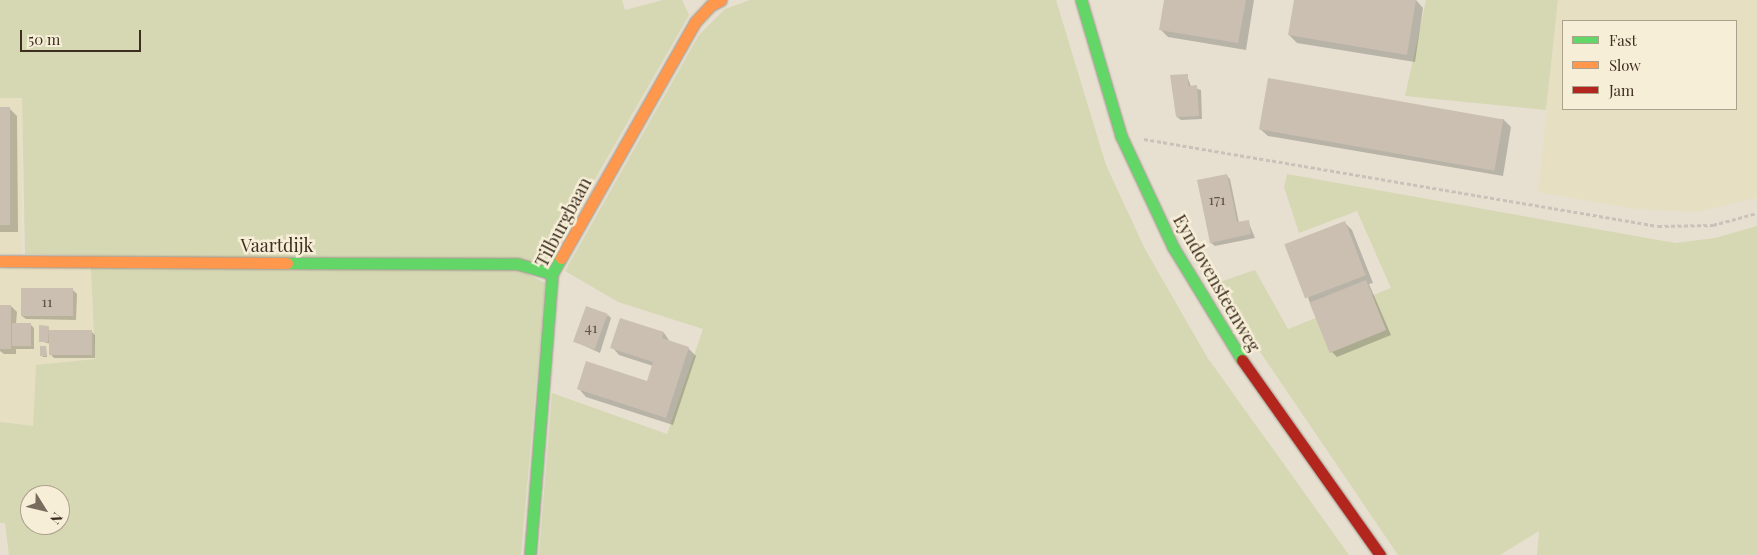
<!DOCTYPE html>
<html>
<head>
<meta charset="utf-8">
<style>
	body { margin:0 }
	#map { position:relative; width:1757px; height:555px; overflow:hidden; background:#e7e0d1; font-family:"Playfair Display",serif }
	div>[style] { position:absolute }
	.farmland>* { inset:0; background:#e6dfc2; transform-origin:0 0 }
	.green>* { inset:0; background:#d6d7b3 }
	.shadow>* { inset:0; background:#0003 }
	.building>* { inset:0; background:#cbbfb2; transform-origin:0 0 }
	.path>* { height:3px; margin-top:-1.5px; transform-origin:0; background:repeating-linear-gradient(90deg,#c8c2b9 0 4px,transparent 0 6.5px) }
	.roads { filter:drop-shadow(0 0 1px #9c958a) drop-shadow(0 0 1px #9c958a) }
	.fast>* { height:11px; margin:-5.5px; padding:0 5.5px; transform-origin:5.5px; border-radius:5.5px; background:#63d668 }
	.slow>* { height:11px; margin:-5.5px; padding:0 5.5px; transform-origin:5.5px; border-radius:5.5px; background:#ff974d }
	.jam>* { height:11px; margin:-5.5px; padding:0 5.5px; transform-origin:5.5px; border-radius:5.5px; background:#b3261e }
	span { translate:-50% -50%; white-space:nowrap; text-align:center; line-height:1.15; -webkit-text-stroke:5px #f7eed8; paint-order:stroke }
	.number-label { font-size:15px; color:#605244 }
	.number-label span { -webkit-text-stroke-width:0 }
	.street-label { font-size:18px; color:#3d2e20 }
	.legend { position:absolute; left:1562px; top:20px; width:175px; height:90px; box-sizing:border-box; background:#f7eed8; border:1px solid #ada18e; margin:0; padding:6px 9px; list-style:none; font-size:15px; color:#3d2e20 }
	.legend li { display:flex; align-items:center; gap:10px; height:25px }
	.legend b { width:25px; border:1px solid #ada18e }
	.north { position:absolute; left:20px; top:485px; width:50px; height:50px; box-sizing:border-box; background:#f7eed8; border:1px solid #ada18e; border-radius:50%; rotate:126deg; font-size:14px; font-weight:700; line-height:20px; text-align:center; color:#3d2e20 }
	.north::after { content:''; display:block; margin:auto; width:18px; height:22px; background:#786c5e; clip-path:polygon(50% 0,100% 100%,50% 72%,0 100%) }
	.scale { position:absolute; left:20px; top:30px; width:121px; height:22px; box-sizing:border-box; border:2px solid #3d2e20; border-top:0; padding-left:6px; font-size:15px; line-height:18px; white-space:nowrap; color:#3d2e20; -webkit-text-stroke:4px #f7eed8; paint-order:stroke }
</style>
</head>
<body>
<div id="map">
	<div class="farmland">
		<i style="clip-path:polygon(evenodd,1558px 0,1757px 0,1757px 198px,1696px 212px,1635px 209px,1538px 192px,1558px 0,1563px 21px,1736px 21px,1736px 109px,1563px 109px,1563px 21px)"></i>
		<i style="left:0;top:98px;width:22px;height:156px"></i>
		<i style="clip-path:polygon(0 268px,91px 268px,95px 359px,36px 365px,33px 426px,0 422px)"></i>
	</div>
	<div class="green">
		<i style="clip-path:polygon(0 0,622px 0,625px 10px,663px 0,682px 0,689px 15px,546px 265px,25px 254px,22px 98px,0 98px)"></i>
		<i style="clip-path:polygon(750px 0,1056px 0,1106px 165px,1145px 249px,1207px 357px,1349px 555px,539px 555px,552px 393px,667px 434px,703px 329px,618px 302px,565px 271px,699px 35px,725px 9px)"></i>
		<i style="clip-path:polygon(1426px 0,1558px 0,1546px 110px,1405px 96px)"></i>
		<i style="clip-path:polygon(1287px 174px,1675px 243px,1715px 238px,1757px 226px,1757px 555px,1537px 555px,1539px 531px,1500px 555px,1398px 555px,1214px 284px,1255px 270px,1288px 329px,1391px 288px,1357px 211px,1299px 233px,1284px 187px)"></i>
		<i style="clip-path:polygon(evenodd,91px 268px,520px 270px,545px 283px,521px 555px,9px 555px,5px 523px,0 523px,0 422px,33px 426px,36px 365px,95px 359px,91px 268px,30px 495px,60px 495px,60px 525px,30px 525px,30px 495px)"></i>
	</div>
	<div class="shadow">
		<i style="clip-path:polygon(1165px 0,1254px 0,1246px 50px,1168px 37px,1160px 29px)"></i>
		<i style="clip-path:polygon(1295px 0,1416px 0,1423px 8px,1415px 62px,1297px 43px,1289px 35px)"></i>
		<i style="clip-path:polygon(1187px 75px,1191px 87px,1201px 90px,1202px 119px,1181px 120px,1177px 117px)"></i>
		<i style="clip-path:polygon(0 108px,9px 108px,17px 116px,18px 232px,0 232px)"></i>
		<i style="clip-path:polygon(1503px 119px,1511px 127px,1503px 176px,1268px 136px,1260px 129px)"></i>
		<i style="clip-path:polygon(1226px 175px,1230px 179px,1239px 223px,1248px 221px,1255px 238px,1215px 246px,1211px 243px)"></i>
		<i style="clip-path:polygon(1344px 222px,1352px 230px,1373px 283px,1369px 284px,1391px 335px,1337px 357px,1331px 351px,1308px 298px)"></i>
		<i style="clip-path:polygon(73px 290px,77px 294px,76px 320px,26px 319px,22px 316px)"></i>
		<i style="clip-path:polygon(0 306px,11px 306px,17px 312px,16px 324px,30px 324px,34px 328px,34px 349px,16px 349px,16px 354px,4px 354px,0 351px)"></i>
		<i style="clip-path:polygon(608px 315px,611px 318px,600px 353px,576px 342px)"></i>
		<i style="clip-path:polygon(621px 319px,664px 333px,671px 343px,688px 348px,696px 356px,673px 425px,586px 397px,579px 389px,648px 383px,653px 366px,619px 355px,612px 347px)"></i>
		<i style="clip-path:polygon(48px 327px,50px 332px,92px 332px,95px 335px,95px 358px,54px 358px,51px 355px,51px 344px,40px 341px)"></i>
		<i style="clip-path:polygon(46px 347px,47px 357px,43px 357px,41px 355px)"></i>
	</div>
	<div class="building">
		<i style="clip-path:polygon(1164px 0,1246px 0,1238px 43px,1159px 30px)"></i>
		<i style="clip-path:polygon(1294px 0,1416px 0,1407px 55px,1288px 35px)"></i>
		<i style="clip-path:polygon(1188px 74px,1188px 86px,1197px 85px,1199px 116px,1176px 117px,1170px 75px)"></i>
		<i style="left:1268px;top:78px;width:239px;height:52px;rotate:10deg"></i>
		<i style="left:0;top:107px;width:10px;height:118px"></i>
		<i style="clip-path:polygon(1227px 174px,1237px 222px,1249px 220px,1251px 234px,1210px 243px,1197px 180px)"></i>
		<i style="left:1345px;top:221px;width:58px;height:65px;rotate:69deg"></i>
		<i style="left:1366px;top:280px;width:54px;height:61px;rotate:68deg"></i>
		<i style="left:21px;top:288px;width:52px;height:28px"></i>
		<i style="left:0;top:305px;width:11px;height:44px"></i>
		<i style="left:586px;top:306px;width:23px;height:38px;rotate:20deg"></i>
		<i style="clip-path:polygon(620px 318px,664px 332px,662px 338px,689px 347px,666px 418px,577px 389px,586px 361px,647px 381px,653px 362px,610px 348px)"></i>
		<i style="left:12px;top:323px;width:19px;height:23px"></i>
		<i style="clip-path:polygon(39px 325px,49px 326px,48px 342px,39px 342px)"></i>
		<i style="left:92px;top:330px;width:25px;height:43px;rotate:90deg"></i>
		<i style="left:40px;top:346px;width:6px;height:10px"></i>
	</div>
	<div class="path">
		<i style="left:1144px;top:139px;width:521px;rotate:9.61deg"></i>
		<i style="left:1658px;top:226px;width:55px;rotate:-1deg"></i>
		<i style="left:1713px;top:225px;width:46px;rotate:-15.3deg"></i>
	</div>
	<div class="roads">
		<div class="fast">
			<i style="left:1081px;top:0;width:142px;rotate:73.6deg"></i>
			<i style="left:1121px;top:136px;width:123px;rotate:64.9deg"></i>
			<i style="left:1173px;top:247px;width:132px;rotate:58.6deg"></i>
			<i style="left:287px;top:263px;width:231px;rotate:0.2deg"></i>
			<i style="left:518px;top:264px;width:35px;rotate:16deg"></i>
			<i style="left:530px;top:555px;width:282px;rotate:-85.5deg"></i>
			<i style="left:552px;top:274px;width:18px;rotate:-61deg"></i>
		</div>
		<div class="slow">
			<i style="left:561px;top:258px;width:271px;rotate:-60.4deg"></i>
			<i style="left:695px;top:22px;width:23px;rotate:-47deg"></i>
			<i style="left:711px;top:5px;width:11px;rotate:-27deg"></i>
			<i style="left:0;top:261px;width:287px;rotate:0.4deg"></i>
		</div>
		<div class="jam">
			<i style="left:1242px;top:360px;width:239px;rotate:54.7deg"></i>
		</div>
	</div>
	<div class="number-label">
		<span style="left:1217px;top:200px">171</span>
		<span style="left:47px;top:302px">11</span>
		<span style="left:591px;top:328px">41</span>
	</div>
	<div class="street-label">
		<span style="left:563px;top:222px;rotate:-62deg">Tilburgbaan</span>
		<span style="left:277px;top:245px">Vaartdijk</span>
		<span style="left:1217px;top:283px;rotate:60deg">Eyndovensteenweg</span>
	</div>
	<ul class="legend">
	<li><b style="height:6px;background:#63d668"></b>Fast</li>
	<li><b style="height:6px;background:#ff974d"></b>Slow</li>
	<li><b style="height:6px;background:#b3261e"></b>Jam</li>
	</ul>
	<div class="north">N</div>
	<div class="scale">50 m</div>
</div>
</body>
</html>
